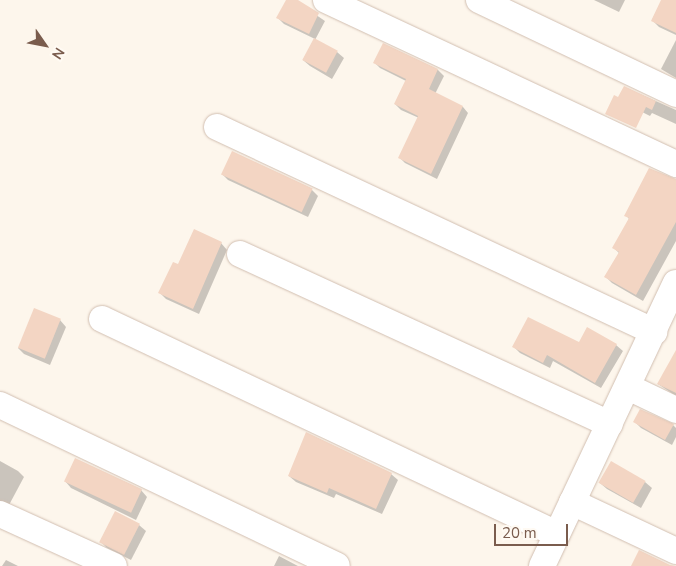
<!DOCTYPE html>
<html>
<head>
<meta charset="utf-8">
<style>
	body { margin:0 }
	#map { position:relative; width:676px; height:566px; overflow:hidden; background:#fdf6ec; font-family:"Nunito Sans",sans-serif }
	div>[style] { position:absolute }
	.shadow>* { inset:0; background:#0003 }
	.building>* { inset:0; background:#f3d5c3; transform-origin:0 0 }
	.roads { filter:drop-shadow(0 0 1px #d1beb0) drop-shadow(0 0 1px #d1beb0) }
	.minor>* { height:26px; margin:-13px; padding:0 13px; transform-origin:13px; border-radius:13px; background:#fff }
	span { translate:-50% -50%; white-space:nowrap; text-align:center; line-height:1.15; -webkit-text-stroke:5px #fffaf3; paint-order:stroke }
	.north { position:absolute; left:20px; top:20px; width:50px; height:50px; -webkit-text-stroke:4px #fffaf3; paint-order:stroke; rotate:123deg; font-size:14px; font-weight:700; line-height:20px; text-align:center; color:#7a5c4d }
	.north::after { content:''; display:block; margin:auto; width:18px; height:22px; background:#7a5c4d; clip-path:polygon(50% 0,100% 100%,50% 72%,0 100%) }
	.scale { position:absolute; left:494px; top:524px; width:74px; height:22px; box-sizing:border-box; border:2px solid #7a5c4d; border-top:0; padding-left:6px; font-size:15px; line-height:18px; white-space:nowrap; color:#7a5c4d; -webkit-text-stroke:4px #fffaf3; paint-order:stroke }
</style>
</head>
<body>
<div id="map">
	<div class="shadow">
		<i style="clip-path:polygon(287px 0,294px 0,325px 21px,315px 40px,337px 52px,344px 58px,332px 79px,310px 66px,303px 60px,315px 39px,284px 24px,278px 18px)"></i>
		<i style="clip-path:polygon(594px 0,625px 0,619px 12px)"></i>
		<i style="clip-path:polygon(662px 0,676px 4px,676px 35px,659px 27px,652px 20px)"></i>
		<i style="clip-path:polygon(676px 40px,676px 78px,661px 69px)"></i>
		<i style="clip-path:polygon(383px 45px,438px 70px,444px 76px,435px 94px,463px 107px,468px 113px,437px 179px,405px 163px,400px 158px,419px 118px,401px 110px,395px 104px,406px 81px,380px 68px,374px 62px)"></i>
		<i style="clip-path:polygon(624px 87px,676px 110px,676px 124px,652px 113px,650px 116px,626px 104px)"></i>
		<i style="clip-path:polygon(222px 174px,312px 190px,318px 196px,308px 217px,228px 180px)"></i>
		<i style="clip-path:polygon(676px 180px,676px 241px,643px 301px,612px 283px,606px 277px,619px 253px,614px 248px,629px 219px,626px 215px)"></i>
		<i style="clip-path:polygon(221px 243px,227px 250px,199px 314px,166px 299px,160px 293px,178px 265px)"></i>
		<i style="clip-path:polygon(60px 320px,66px 327px,50px 365px,24px 354px,18px 348px)"></i>
		<i style="clip-path:polygon(579px 344px,616px 345px,623px 351px,601px 388px,553px 361px,550px 368px,520px 353px,514px 347px)"></i>
		<i style="clip-path:polygon(676px 353px,676px 396px,658px 384px)"></i>
		<i style="clip-path:polygon(635px 422px,673px 425px,676px 428px,676px 437px,672px 445px,641px 428px)"></i>
		<i style="clip-path:polygon(0 461px,18px 471px,24px 477px,9px 505px,0 503px)"></i>
		<i style="clip-path:polygon(391px 474px,398px 480px,382px 514px,336px 494px,334px 498px,296px 482px,289px 476px)"></i>
		<i style="clip-path:polygon(65px 481px,141px 490px,147px 497px,136px 520px,71px 488px)"></i>
		<i style="clip-path:polygon(645px 482px,652px 488px,641px 508px,607px 489px,600px 483px)"></i>
		<i style="clip-path:polygon(139px 525px,146px 531px,131px 560px,107px 548px,101px 542px)"></i>
		<i style="clip-path:polygon(279px 556px,296px 565px,298px 566px,274px 566px)"></i>
		<i style="clip-path:polygon(6px 560px,18px 566px,2px 566px)"></i>
	</div>
	<div class="building">
		<i style="clip-path:polygon(286px 0,298px 0,319px 13px,309px 34px,276px 18px)"></i>
		<i style="clip-path:polygon(661px 0,676px 0,676px 33px,651px 21px)"></i>
		<i style="left:314px;top:38px;width:27px;height:25px;rotate:28deg"></i>
		<i style="clip-path:polygon(383px 43px,438px 69px,429px 89px,463px 106px,431px 174px,398px 158px,418px 116px,394px 104px,406px 79px,373px 63px)"></i>
		<i style="clip-path:polygon(624px 86px,656px 101px,652px 110px,646px 107px,636px 128px,605px 114px,614px 95px,618px 97px)"></i>
		<i style="left:232px;top:151px;width:89px;height:26px;rotate:25deg"></i>
		<i style="clip-path:polygon(649px 168px,676px 179px,676px 222px,636px 295px,604px 277px,619px 252px,612px 248px,629px 218px,624px 216px)"></i>
		<i style="clip-path:polygon(194px 229px,222px 242px,193px 309px,158px 293px,173px 262px,178px 264px)"></i>
		<i style="left:34px;top:308px;width:29px;height:43px;rotate:22deg"></i>
		<i style="clip-path:polygon(528px 317px,579px 342px,587px 327px,617px 344px,595px 383px,547px 355px,543px 363px,512px 347px)"></i>
		<i style="clip-path:polygon(676px 350px,676px 393px,657px 384px)"></i>
		<i style="clip-path:polygon(640px 409px,674px 424px,665px 440px,633px 422px)"></i>
		<i style="clip-path:polygon(306px 432px,392px 473px,376px 509px,329px 488px,327px 493px,288px 476px)"></i>
		<i style="left:75px;top:458px;width:74px;height:26px;rotate:25deg"></i>
		<i style="left:611px;top:461px;width:40px;height:25px;rotate:30deg"></i>
		<i style="left:115px;top:511px;width:28px;height:35px;rotate:27deg"></i>
		<i style="clip-path:polygon(639px 550px,670px 565px,676px 566px,631px 566px)"></i>
	</div>
	<div class="roads">
		<div class="minor">
			<i style="left:326px;top:0;width:387px;rotate:25.1deg"></i>
			<i style="left:479px;top:0;width:218px;rotate:25.5deg"></i>
			<i style="left:217px;top:127px;width:483px;rotate:25.1deg"></i>
			<i style="left:240px;top:254px;width:407px;rotate:24.7deg"></i>
			<i style="left:102px;top:319px;width:503px;rotate:25.29deg"></i>
			<i style="left:628px;top:387px;width:53px;rotate:25.6deg"></i>
			<i style="left:0;top:405px;width:373px;rotate:25.5deg"></i>
			<i style="left:572px;top:502px;width:115px;rotate:25.2deg"></i>
			<i style="left:0;top:514px;width:125px;rotate:24.5deg"></i>
			<i style="left:542px;top:566px;width:313px;rotate:-64.7deg"></i>
		</div>
	</div>
	<div class="north">N</div>
	<div class="scale">20 m</div>
</div>
</body>
</html>
